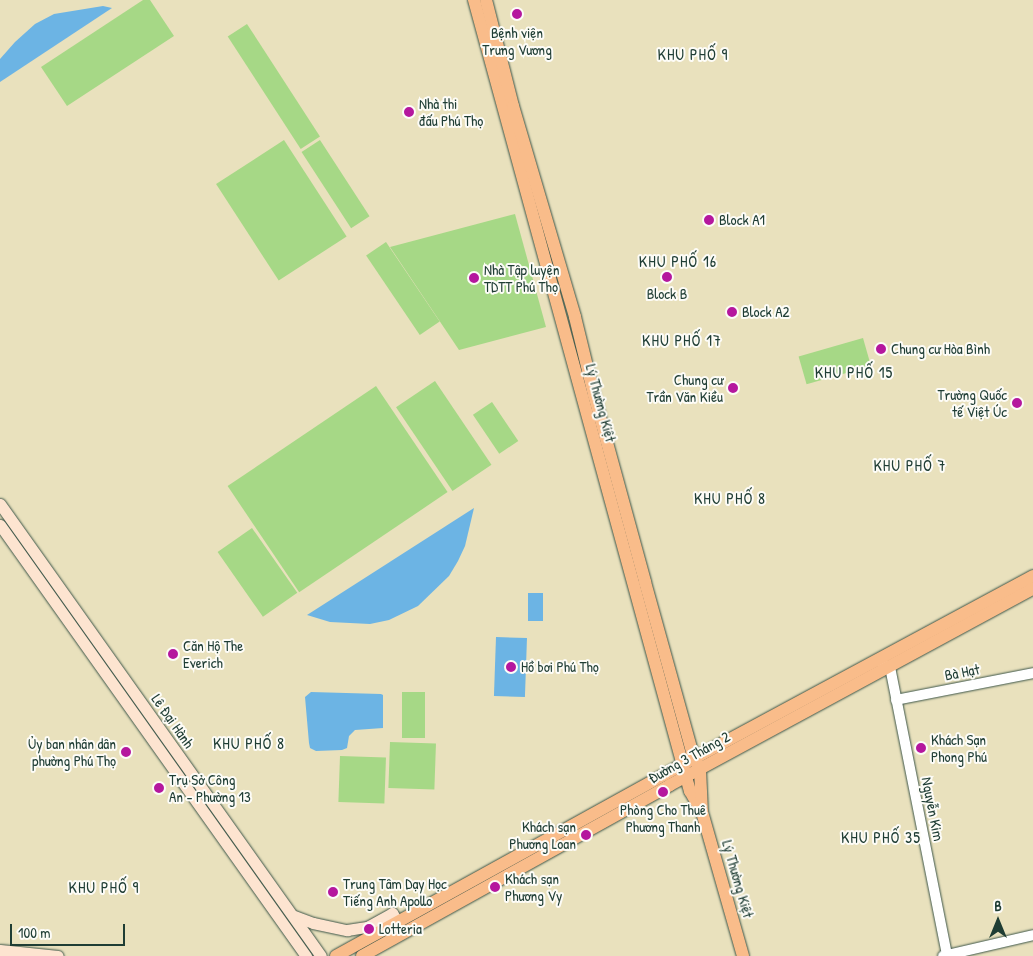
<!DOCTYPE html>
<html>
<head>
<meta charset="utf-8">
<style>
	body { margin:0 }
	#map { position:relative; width:1033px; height:956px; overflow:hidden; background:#e9e1bd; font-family:"Patrick Hand",sans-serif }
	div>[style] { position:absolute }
	.green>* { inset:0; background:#a6d886; transform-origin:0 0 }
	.water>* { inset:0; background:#6cb4e4; transform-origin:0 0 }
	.roads { filter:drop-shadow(0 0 1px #3d5649) drop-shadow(0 0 1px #3d5649) }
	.tertiary>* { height:10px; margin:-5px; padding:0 5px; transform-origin:5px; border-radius:5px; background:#fff }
	.secondary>* { height:11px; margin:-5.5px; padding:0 5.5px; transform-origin:5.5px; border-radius:5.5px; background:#fde4d0 }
	.primary>* { height:12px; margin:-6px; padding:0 6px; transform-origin:6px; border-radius:6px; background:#f9bc8a }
	.dots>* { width:14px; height:14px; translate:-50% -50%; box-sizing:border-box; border:2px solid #fdfcf7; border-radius:50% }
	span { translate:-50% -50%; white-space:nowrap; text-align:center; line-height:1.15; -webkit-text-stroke:4px #fdfcf7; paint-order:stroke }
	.poi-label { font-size:15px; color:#1f3d34 }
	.left { translate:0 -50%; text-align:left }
	.right { translate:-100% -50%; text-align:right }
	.street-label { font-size:15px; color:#1f3d34 }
	.neighbourhood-label { font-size:16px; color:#1f3d34; letter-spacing:1px }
	.north { position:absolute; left:973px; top:896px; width:50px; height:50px; -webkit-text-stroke:4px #fdfcf7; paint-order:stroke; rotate:0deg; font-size:14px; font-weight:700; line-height:20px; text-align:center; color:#1f3d34 }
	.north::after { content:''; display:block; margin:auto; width:18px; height:22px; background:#1f3d34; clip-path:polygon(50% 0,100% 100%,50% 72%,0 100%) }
	.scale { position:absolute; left:10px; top:924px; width:115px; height:22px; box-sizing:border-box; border:2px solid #1f3d34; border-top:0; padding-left:6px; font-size:15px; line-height:18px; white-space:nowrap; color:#1f3d34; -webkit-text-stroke:4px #fdfcf7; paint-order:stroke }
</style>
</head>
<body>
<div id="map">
	<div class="green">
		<i style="clip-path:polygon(143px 0,150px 0,174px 36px,67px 106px,41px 67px)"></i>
		<i style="left:247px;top:24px;width:134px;height:23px;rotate:57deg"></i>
		<i style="left:284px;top:140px;width:115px;height:81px;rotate:57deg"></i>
		<i style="left:320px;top:140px;width:91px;height:22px;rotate:57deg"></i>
		<i style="clip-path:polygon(515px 214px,546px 327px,459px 350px,390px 247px)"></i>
		<i style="left:386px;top:242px;width:96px;height:24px;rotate:56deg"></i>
		<i style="left:863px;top:338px;width:29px;height:67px;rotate:74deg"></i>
		<i style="left:435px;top:381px;width:101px;height:47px;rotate:56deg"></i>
		<i style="left:376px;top:386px;width:128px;height:179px;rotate:56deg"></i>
		<i style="left:492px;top:402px;width:47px;height:23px;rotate:56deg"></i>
		<i style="left:252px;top:528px;width:79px;height:42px;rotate:55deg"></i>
		<i style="left:402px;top:692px;width:23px;height:46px"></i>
		<i style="left:390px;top:742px;width:46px;height:46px;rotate:2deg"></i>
		<i style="left:340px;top:756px;width:46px;height:46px;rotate:2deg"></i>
	</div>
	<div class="water">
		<i style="clip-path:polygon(103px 6px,112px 8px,0 82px,0 59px,15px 42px,35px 24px,54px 14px)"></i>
		<i style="clip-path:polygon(474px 508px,465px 546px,458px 561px,449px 576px,418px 606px,389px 620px,370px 624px,330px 622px,307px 615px)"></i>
		<i style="left:528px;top:593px;width:15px;height:28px"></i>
		<i style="left:496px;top:637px;width:31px;height:59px;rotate:2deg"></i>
		<i style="clip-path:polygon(311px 692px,381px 694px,383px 695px,383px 728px,355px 730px,349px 736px,347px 748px,342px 750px,316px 751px,310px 748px,309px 743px,305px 697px)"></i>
	</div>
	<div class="roads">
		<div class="tertiary">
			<i style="left:883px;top:665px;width:7px;rotate:16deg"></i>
			<i style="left:890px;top:667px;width:295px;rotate:78.8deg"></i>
			<i style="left:896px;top:700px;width:140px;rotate:-11.1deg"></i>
			<i style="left:943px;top:956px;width:92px;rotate:-13.1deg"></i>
		</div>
		<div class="secondary">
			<i style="left:0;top:504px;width:554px;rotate:54.62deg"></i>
			<i style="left:0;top:525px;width:529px;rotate:54.63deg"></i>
			<i style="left:294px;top:916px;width:20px;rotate:20deg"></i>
			<i style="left:313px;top:923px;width:35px;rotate:12deg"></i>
			<i style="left:347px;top:930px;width:20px;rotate:-9deg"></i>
			<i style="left:367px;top:927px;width:29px;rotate:-29deg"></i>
			<i style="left:392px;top:913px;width:11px;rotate:56deg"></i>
			<i style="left:0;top:950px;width:58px;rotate:5.9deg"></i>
		</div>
		<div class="primary">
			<i style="left:474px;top:0;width:820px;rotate:74.73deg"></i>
			<i style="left:690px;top:791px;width:24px;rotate:60deg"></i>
			<i style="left:486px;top:0;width:109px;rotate:75.7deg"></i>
			<i style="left:513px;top:106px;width:220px;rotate:73.6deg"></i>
			<i style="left:575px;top:317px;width:80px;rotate:76.3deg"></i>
			<i style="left:594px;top:395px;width:194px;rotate:74.7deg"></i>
			<i style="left:645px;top:582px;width:176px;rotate:74.5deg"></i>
			<i style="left:692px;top:752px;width:20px;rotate:66deg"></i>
			<i style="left:700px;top:770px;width:42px;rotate:87.3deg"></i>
			<i style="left:702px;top:812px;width:150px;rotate:74.1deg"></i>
			<i style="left:336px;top:956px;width:410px;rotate:-28.9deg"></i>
			<i style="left:695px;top:758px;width:384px;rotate:-28.3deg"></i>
			<i style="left:362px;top:956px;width:352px;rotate:-29deg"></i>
			<i style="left:670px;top:785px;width:413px;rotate:-28.4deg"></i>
		</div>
	</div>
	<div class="dots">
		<i style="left:517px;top:14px;background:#b5179e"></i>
		<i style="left:409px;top:112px;background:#b5179e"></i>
		<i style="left:709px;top:220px;background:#b5179e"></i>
		<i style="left:667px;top:277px;background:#b5179e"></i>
		<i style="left:474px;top:278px;background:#b5179e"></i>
		<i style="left:732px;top:312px;background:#b5179e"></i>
		<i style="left:881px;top:349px;background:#b5179e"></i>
		<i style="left:733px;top:388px;background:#b5179e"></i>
		<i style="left:1017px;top:403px;background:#b5179e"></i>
		<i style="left:173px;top:654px;background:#b5179e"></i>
		<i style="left:511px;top:667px;background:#b5179e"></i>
		<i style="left:921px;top:748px;background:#b5179e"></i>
		<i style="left:126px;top:752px;background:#b5179e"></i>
		<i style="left:159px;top:788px;background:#b5179e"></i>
		<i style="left:663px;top:792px;background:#b5179e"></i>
		<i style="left:586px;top:835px;background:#b5179e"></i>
		<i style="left:495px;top:887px;background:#b5179e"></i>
		<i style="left:333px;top:892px;background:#b5179e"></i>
		<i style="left:369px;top:929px;background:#b5179e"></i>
	</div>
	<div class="poi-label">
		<span style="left:517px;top:41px">Bệnh viện<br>Trưng Vương</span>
		<span class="left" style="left:419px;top:112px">Nhà thi<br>đấu Phú Thọ</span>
		<span class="left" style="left:719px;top:220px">Block A1</span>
		<span class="left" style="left:484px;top:278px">Nhà Tập luyện<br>TDTT Phú Thọ</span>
		<span style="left:667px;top:294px">Block B</span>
		<span class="left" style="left:742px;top:312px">Block A2</span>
		<span class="left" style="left:891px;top:349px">Chung cư Hòa Bình</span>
		<span class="right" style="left:723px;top:388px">Chung cư<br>Trần Văn Kiều</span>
		<span class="right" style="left:1007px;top:403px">Trường Quốc<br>tế Việt Úc</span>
		<span class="left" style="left:183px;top:654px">Căn Hộ The<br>Everich</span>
		<span class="left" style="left:521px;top:667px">Hồ bơi Phú Thọ</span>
		<span class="left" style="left:931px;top:748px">Khách Sạn<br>Phong Phú</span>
		<span class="right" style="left:116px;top:752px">Ủy ban nhân dân<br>phường Phú Thọ</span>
		<span class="left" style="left:169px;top:788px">Trụ Sở Công<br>An - Phường 13</span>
		<span style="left:663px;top:818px">Phòng Cho Thuê<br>Phương Thanh</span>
		<span class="right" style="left:576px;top:835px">Khách sạn<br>Phương Loan</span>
		<span class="left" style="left:505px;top:887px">Khách sạn<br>Phương Vy</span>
		<span class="left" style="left:343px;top:892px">Trung Tâm Dạy Học<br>Tiếng Anh Apollo</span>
		<span class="left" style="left:379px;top:929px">Lotteria</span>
	</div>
	<div class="street-label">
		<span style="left:601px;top:403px;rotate:75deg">Lý Thường Kiệt</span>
		<span style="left:962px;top:672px;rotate:-11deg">Bà Hạt</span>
		<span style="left:173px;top:721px;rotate:55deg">Lê Đại Hành</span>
		<span style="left:689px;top:757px;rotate:-29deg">Đường 3 Tháng 2</span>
		<span style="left:933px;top:809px;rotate:79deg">Nguyễn Kim</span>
		<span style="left:738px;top:879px;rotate:74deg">Lý Thường Kiệt</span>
	</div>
	<div class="neighbourhood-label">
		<span style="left:693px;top:54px">KHU PHỐ 9</span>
		<span style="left:678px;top:261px">KHU PHỐ 16</span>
		<span style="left:682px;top:340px">KHU PHỐ 17</span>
		<span style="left:854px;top:372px">KHU PHỐ 15</span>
		<span style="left:910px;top:465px">KHU PHỐ 7</span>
		<span style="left:730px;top:498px">KHU PHỐ 8</span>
		<span style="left:249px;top:743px">KHU PHỐ 8</span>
		<span style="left:881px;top:837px">KHU PHỐ 35</span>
		<span style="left:104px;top:887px">KHU PHỐ 9</span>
	</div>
	<div class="north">B</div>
	<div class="scale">100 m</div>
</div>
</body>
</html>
